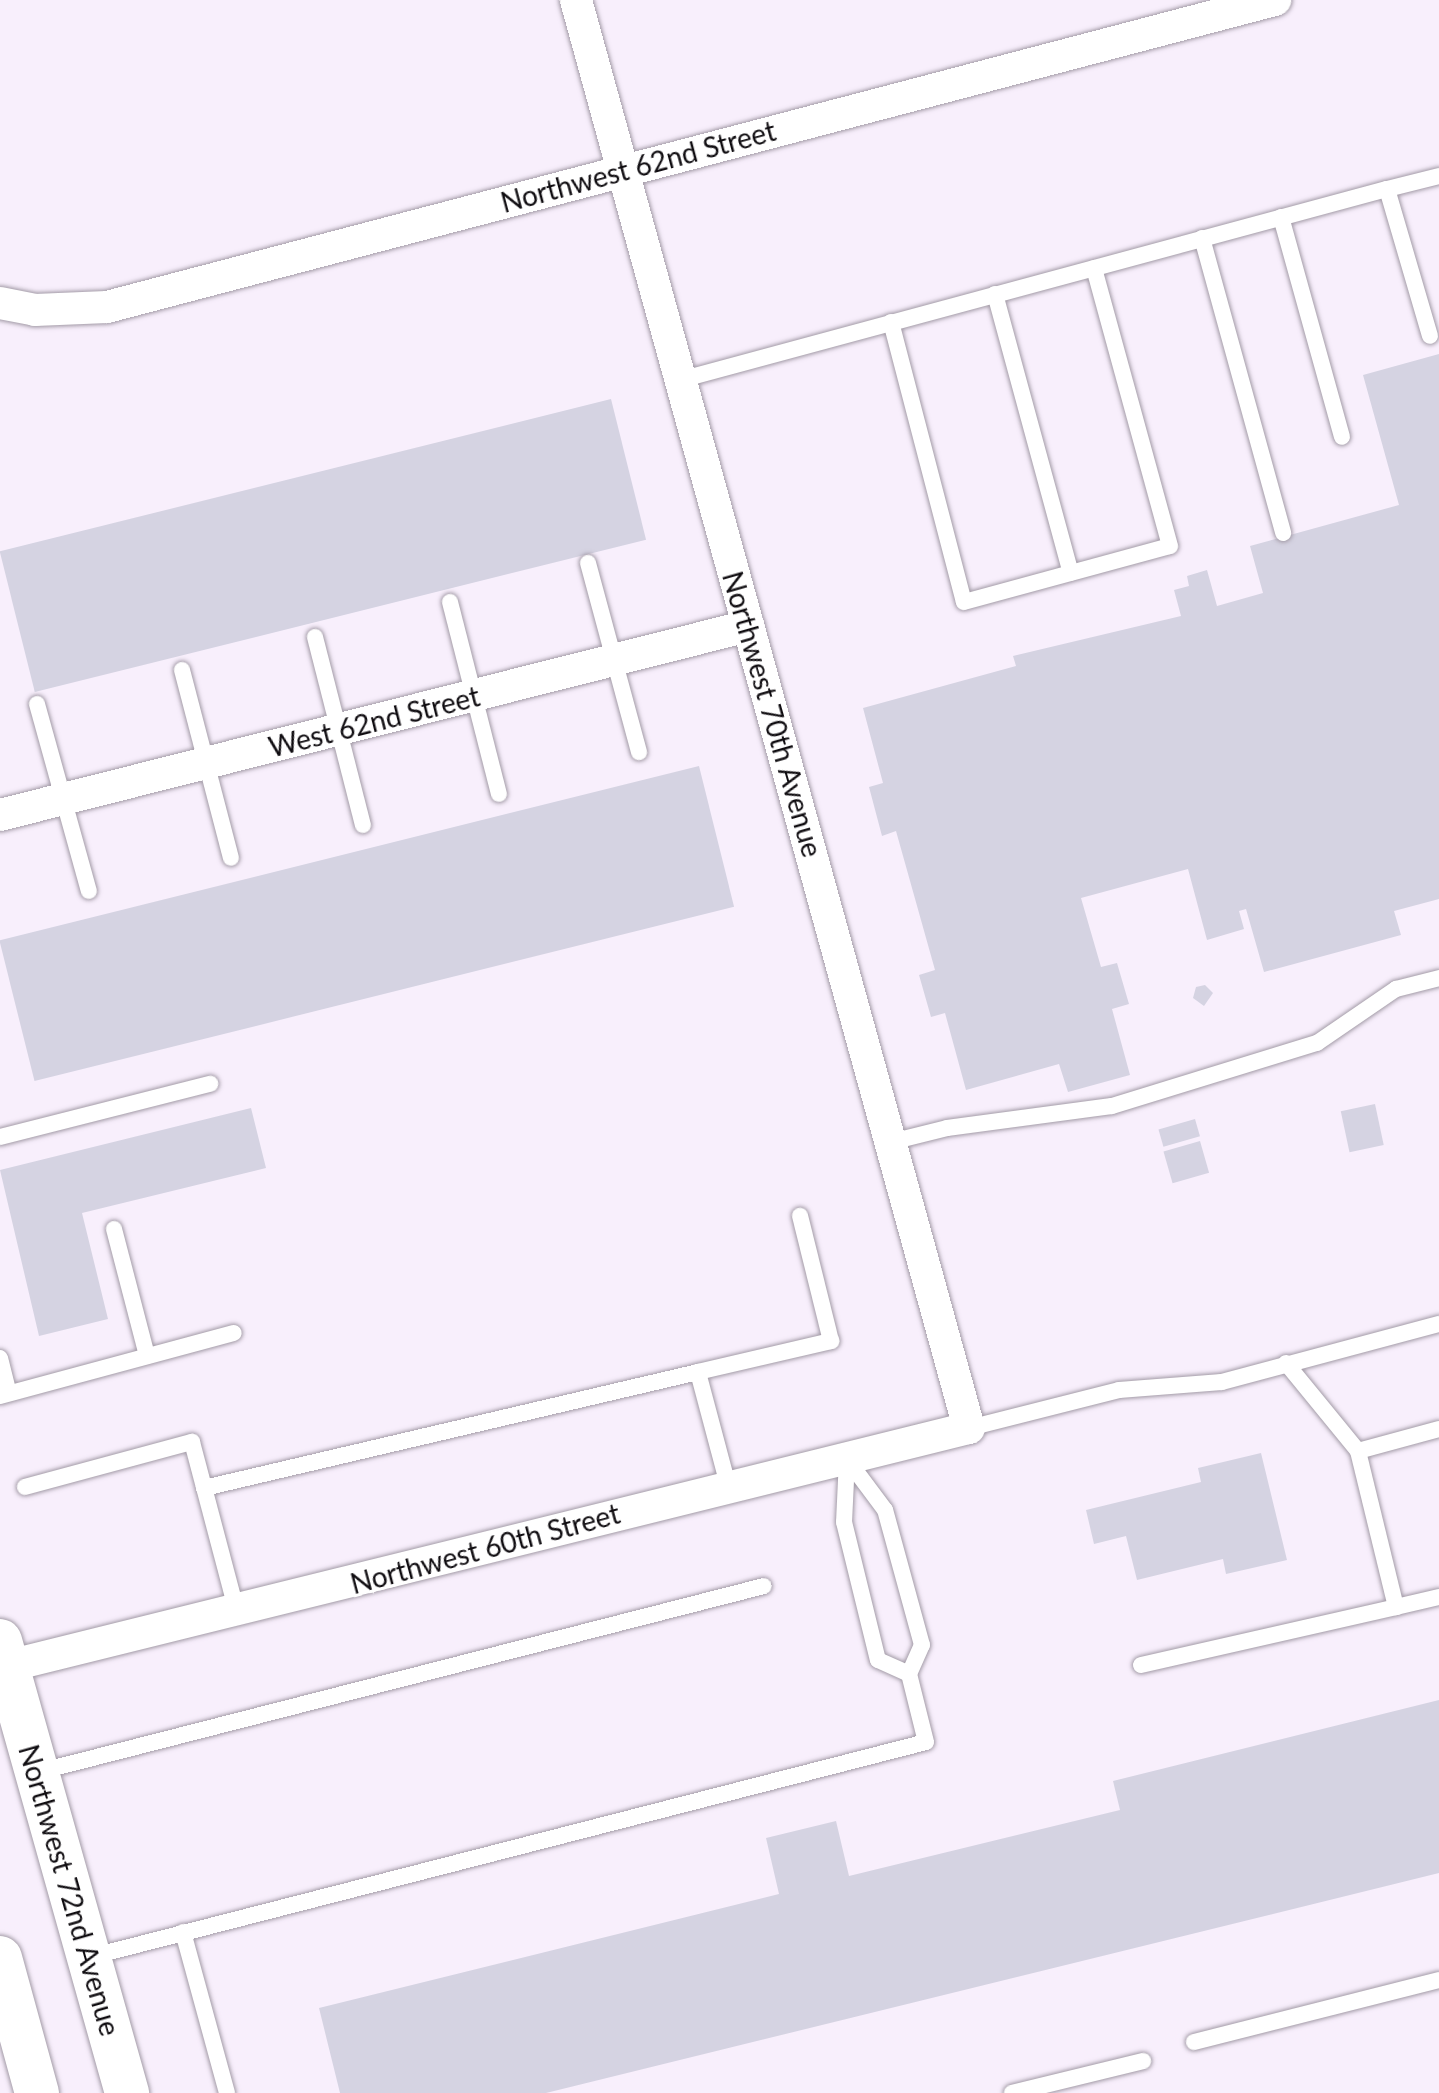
<!DOCTYPE html>
<html>
<head>
<meta charset="utf-8">
<style>
	body { margin:0 }
	#map { position:relative; width:1439px; height:2093px; overflow:hidden; background:#f8effc; font-family:Lato,sans-serif }
	div>[style] { position:absolute }
	.building>* { inset:0; background:#d5d3e2; transform-origin:0 0 }
	.roads { filter:drop-shadow(0 0 2px #a39ba7) drop-shadow(0 0 2px #a39ba7) }
	.service>* { height:16px; margin:-8px; padding:0 8px; transform-origin:8px; border-radius:8px; background:#fff }
	.minor>* { height:32px; margin:-16px; padding:0 16px; transform-origin:16px; border-radius:16px; background:#fff }
	.secondary>* { height:44px; margin:-22px; padding:0 22px; transform-origin:22px; border-radius:22px; background:#fff }
	span { translate:-50% -50%; white-space:nowrap; text-align:center; line-height:1.15; -webkit-text-stroke:6px #fff; paint-order:stroke }
	.street-label { font-size:28px; color:#100d11 }
</style>
</head>
<body>
<div id="map">
	<div class="building">
		<i style="clip-path:polygon(1439px 354px,1439px 899px,1394px 911px,1401px 935px,1264px 972px,1246px 909px,1239px 911px,1244px 929px,1207px 940px,1188px 869px,1081px 898px,1101px 967px,1117px 963px,1129px 1004px,1112px 1009px,1130px 1075px,1068px 1092px,1059px 1064px,966px 1090px,945px 1013px,931px 1017px,919px 975px,935px 970px,896px 831px,882px 836px,869px 787px,883px 783px,863px 708px,1016px 666px,1013px 656px,1181px 616px,1174px 590px,1189px 586px,1187px 576px,1207px 570px,1217px 606px,1263px 593px,1250px 546px,1399px 505px,1363px 375px)"></i>
		<i style="left:611px;top:399px;width:145px;height:630px;rotate:76deg"></i>
		<i style="left:699px;top:766px;width:145px;height:721px;rotate:76deg"></i>
		<i style="clip-path:polygon(1205px 985px,1213px 993px,1204px 1006px,1193px 998px,1196px 987px)"></i>
		<i style="left:1375px;top:1104px;width:42px;height:35px;rotate:78deg"></i>
		<i style="clip-path:polygon(251px 1108px,266px 1168px,82px 1213px,108px 1319px,39px 1336px,0 1170px)"></i>
		<i style="left:1195px;top:1119px;width:18px;height:38px;rotate:74deg"></i>
		<i style="left:1200px;top:1141px;width:33px;height:38px;rotate:74deg"></i>
		<i style="clip-path:polygon(1261px 1453px,1287px 1560px,1226px 1574px,1223px 1559px,1137px 1580px,1126px 1536px,1094px 1544px,1086px 1510px,1201px 1482px,1198px 1468px)"></i>
		<i style="clip-path:polygon(1439px 1700px,1439px 1873px,546px 2093px,340px 2093px,319px 2008px,779px 1894px,766px 1838px,836px 1821px,849px 1876px,1120px 1810px,1113px 1781px)"></i>
	</div>
	<div class="roads">
		<div class="service">
			<i style="left:1387px;top:189px;width:54px;rotate:-14deg"></i>
			<i style="left:1281px;top:217px;width:228px;rotate:74.5deg"></i>
			<i style="left:1202px;top:238px;width:306px;rotate:74.6deg"></i>
			<i style="left:995px;top:294px;width:289px;rotate:74.8deg"></i>
			<i style="left:891px;top:322px;width:289px;rotate:75.4deg"></i>
			<i style="left:964px;top:602px;width:213px;rotate:-15.2deg"></i>
			<i style="left:1170px;top:546px;width:288px;rotate:-105.3deg"></i>
			<i style="left:680px;top:380px;width:732px;rotate:-15.12deg"></i>
			<i style="left:1387px;top:189px;width:153px;rotate:73.7deg"></i>
			<i style="left:588px;top:563px;width:196px;rotate:74.9deg"></i>
			<i style="left:450px;top:602px;width:198px;rotate:75.7deg"></i>
			<i style="left:315px;top:637px;width:194px;rotate:75.7deg"></i>
			<i style="left:182px;top:670px;width:194px;rotate:75.4deg"></i>
			<i style="left:37px;top:704px;width:194px;rotate:74.5deg"></i>
			<i style="left:0;top:1137px;width:217px;rotate:-14.2deg"></i>
			<i style="left:891px;top:1142px;width:58px;rotate:-14deg"></i>
			<i style="left:947px;top:1128px;width:166px;rotate:-7.6deg"></i>
			<i style="left:1112px;top:1106px;width:214px;rotate:-17.1deg"></i>
			<i style="left:1317px;top:1043px;width:96px;rotate:-34.4deg"></i>
			<i style="left:1396px;top:989px;width:44px;rotate:-14.3deg"></i>
			<i style="left:114px;top:1229px;width:131px;rotate:75.4deg"></i>
			<i style="left:0;top:1358px;width:36px;rotate:76deg"></i>
			<i style="left:1286px;top:1363px;width:114px;rotate:50.7deg"></i>
			<i style="left:1358px;top:1451px;width:84px;rotate:-15.2deg"></i>
			<i style="left:0;top:1396px;width:242px;rotate:-15.1deg"></i>
			<i style="left:969px;top:1428px;width:155px;rotate:-14.2deg"></i>
			<i style="left:1119px;top:1390px;width:103px;rotate:-4.4deg"></i>
			<i style="left:1222px;top:1382px;width:225px;rotate:-15deg"></i>
			<i style="left:847px;top:1459px;width:63px;rotate:92.7deg"></i>
			<i style="left:844px;top:1522px;width:142px;rotate:76.2deg"></i>
			<i style="left:878px;top:1660px;width:34px;rotate:24deg"></i>
			<i style="left:728px;top:1485px;width:117px;rotate:-104.9deg"></i>
			<i style="left:698px;top:1372px;width:137px;rotate:-13.1deg"></i>
			<i style="left:831px;top:1341px;width:129px;rotate:-103.9deg"></i>
			<i style="left:25px;top:1487px;width:173px;rotate:-15.1deg"></i>
			<i style="left:192px;top:1442px;width:176px;rotate:75.2deg"></i>
			<i style="left:204px;top:1488px;width:507px;rotate:-13.21deg"></i>
			<i style="left:1396px;top:1607px;width:44px;rotate:-13.1deg"></i>
			<i style="left:1141px;top:1665px;width:262px;rotate:-12.8deg"></i>
			<i style="left:1396px;top:1607px;width:161px;rotate:-103.7deg"></i>
			<i style="left:38px;top:1772px;width:749px;rotate:-14.37deg"></i>
			<i style="left:183px;top:1932px;width:167px;rotate:74.7deg"></i>
			<i style="left:90px;top:1957px;width:863px;rotate:-14.42deg"></i>
			<i style="left:926px;top:1742px;width:70px;rotate:-104deg"></i>
			<i style="left:909px;top:1674px;width:32px;rotate:-66deg"></i>
			<i style="left:922px;top:1645px;width:140px;rotate:-105.3deg"></i>
			<i style="left:885px;top:1510px;width:64px;rotate:-126.7deg"></i>
			<i style="left:1194px;top:2042px;width:253px;rotate:-14.2deg"></i>
			<i style="left:1012px;top:2093px;width:135px;rotate:-13.7deg"></i>
		</div>
		<div class="minor">
			<i style="left:0;top:303px;width:36px;rotate:11deg"></i>
			<i style="left:35px;top:310px;width:72px;rotate:-2.4deg"></i>
			<i style="left:107px;top:307px;width:1208px;rotate:-14.73deg"></i>
			<i style="left:0;top:815px;width:772px;rotate:-14.18deg"></i>
			<i style="left:0;top:1668px;width:998px;rotate:-13.91deg"></i>
			<i style="left:969px;top:1428px;width:1481px;rotate:-105.39deg"></i>
		</div>
		<div class="secondary">
			<i style="left:0;top:1641px;width:470px;rotate:74.3deg"></i>
			<i style="left:0;top:1958px;width:140px;rotate:74.7deg"></i>
		</div>
	</div>
	<div class="street-label">
		<span style="left:638px;top:166px;rotate:-15deg">Northwest 62nd Street</span>
		<span style="left:773px;top:714px;rotate:74deg">Northwest 70th Avenue</span>
		<span style="left:374px;top:721px;rotate:-14deg">West 62nd Street</span>
		<span style="left:485px;top:1548px;rotate:-15deg">Northwest 60th Street</span>
		<span style="left:70px;top:1890px;rotate:74deg">Northwest 72nd Avenue</span>
	</div>
</div>
</body>
</html>
